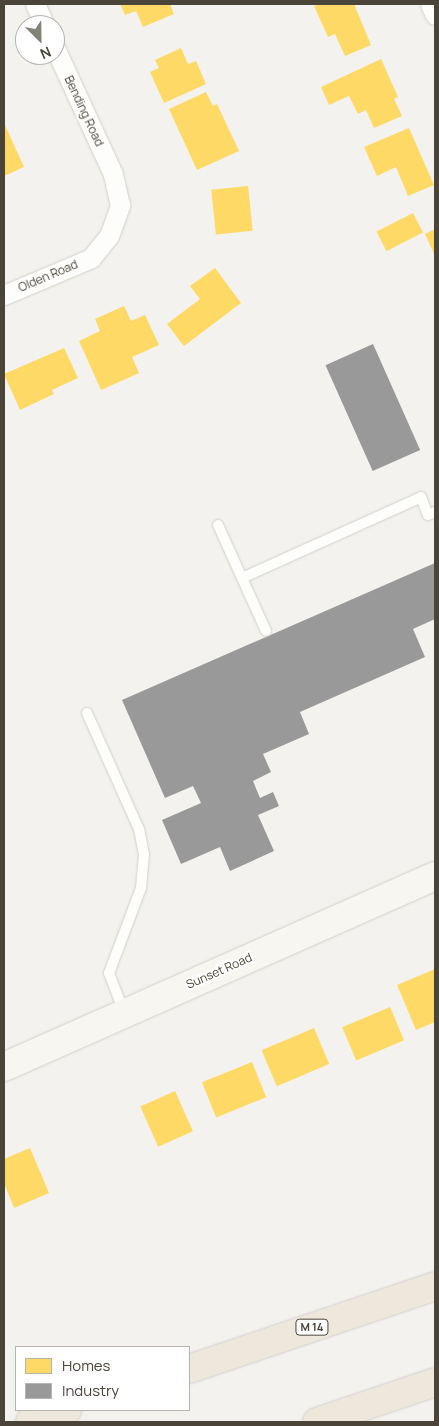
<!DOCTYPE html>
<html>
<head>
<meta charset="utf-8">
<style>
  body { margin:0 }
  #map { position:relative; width:439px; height:1426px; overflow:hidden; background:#f4f2ee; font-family:Manrope,sans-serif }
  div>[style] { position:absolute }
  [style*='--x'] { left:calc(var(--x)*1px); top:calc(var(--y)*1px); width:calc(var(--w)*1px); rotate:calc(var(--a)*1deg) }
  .homes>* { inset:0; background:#ffd966; transform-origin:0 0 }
  .industry>* { inset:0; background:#999; transform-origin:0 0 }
  .roads { filter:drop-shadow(0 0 1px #d2d0cb) drop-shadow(0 0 1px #d2d0cb) }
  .lane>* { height:10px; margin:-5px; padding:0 5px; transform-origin:5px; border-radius:5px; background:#fdfdfc }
  .street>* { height:19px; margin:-9.5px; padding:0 9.5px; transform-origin:9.5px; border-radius:9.5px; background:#fdfdfc }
  .secondary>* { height:28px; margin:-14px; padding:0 14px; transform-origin:14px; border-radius:14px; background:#f7f6f1 }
  .highway>* { height:28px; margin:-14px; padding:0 14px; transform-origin:14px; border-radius:14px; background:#ede8db }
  span { translate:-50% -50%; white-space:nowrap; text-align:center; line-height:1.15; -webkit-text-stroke:5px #fff; paint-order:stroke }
  .shield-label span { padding:1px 4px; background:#fff; border:1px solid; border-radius:4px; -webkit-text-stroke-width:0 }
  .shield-label { font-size:11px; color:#4b4439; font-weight:700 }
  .street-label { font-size:12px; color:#4b4439 }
  .frame { position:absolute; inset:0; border:5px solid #4b4439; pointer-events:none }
  .legend { position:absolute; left:15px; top:1346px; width:175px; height:65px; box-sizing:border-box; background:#fff; border:1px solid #b7b4b0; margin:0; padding:6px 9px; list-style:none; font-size:15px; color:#4b4439 }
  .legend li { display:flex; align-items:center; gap:10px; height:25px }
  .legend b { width:25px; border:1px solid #b7b4b0 }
  .north { position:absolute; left:15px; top:15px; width:50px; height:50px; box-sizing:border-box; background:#fff; border:1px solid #b7b4b0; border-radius:50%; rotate:157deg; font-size:14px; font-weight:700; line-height:20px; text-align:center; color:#4b4439 }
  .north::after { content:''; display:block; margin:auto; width:18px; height:22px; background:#868178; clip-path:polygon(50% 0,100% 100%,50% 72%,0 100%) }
</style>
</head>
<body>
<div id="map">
  <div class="homes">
    <div style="clip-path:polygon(120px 4px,170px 4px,174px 14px,143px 27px,136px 11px,125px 15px)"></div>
    <div style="clip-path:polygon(320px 4px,354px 4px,371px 45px,345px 56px,335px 34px,328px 37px,314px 6px)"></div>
    <div style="clip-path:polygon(181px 48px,188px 64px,196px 61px,206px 84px,164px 103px,150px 72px,159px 68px,155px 60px)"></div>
    <div style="clip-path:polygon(381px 59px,398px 97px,394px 99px,402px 116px,374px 128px,366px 110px,358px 114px,349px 96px,329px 105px,321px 87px)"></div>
    <div style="clip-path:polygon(206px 92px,213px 106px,217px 104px,239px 151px,197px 170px,169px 109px)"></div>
    <div style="clip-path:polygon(4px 123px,24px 167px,4px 176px)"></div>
    <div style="clip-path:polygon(409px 128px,434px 185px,408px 196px,396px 167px,377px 176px,364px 147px)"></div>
    <div style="left:248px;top:186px;width:45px;height:37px;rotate:84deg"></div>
    <div style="left:413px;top:213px;width:22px;height:41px;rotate:63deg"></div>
    <div style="clip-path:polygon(435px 229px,435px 256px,425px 234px)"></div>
    <div style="clip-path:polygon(215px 268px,241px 303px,184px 346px,167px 324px,200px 299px,190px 286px)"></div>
    <div style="clip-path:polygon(124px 306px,131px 321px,145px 315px,159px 345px,132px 357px,139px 373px,101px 390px,79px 341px,100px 331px,95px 319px)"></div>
    <div style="clip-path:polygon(64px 348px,78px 378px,52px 390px,54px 394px,20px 410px,4px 374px)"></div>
    <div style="clip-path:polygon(435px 969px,435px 1022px,416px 1030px,397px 985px)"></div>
    <div style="left:390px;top:1007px;width:36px;height:52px;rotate:67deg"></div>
    <div style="left:314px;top:1028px;width:39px;height:57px;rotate:67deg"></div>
    <div style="left:252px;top:1062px;width:38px;height:54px;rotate:68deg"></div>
    <div style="left:175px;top:1091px;width:44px;height:38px;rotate:66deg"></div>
    <div style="clip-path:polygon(30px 1148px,49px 1193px,14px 1208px,4px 1183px,4px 1159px)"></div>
  </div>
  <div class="industry">
    <div style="left:373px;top:344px;width:116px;height:52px;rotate:66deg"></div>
    <div style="clip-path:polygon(435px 563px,435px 619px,413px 629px,425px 657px,300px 712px,309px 734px,263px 754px,271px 772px,253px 781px,260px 798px,273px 792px,279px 806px,258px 815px,274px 851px,230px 871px,220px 847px,181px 864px,162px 820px,201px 803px,193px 786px,165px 798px,122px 700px)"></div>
  </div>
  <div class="roads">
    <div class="lane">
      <div style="--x:218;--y:525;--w:58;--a:65.6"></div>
      <div style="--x:242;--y:578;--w:196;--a:-24.3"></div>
      <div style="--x:421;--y:497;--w:19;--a:69"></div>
      <div style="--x:428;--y:515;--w:8;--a:-23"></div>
      <div style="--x:242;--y:578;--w:58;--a:65.6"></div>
      <div style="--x:87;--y:713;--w:127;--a:65.9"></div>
      <div style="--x:139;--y:829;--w:25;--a:79"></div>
      <div style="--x:144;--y:854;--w:34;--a:95"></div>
      <div style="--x:141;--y:888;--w:91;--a:110.6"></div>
      <div style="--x:109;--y:973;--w:42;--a:69"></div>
    </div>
    <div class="street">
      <div style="--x:35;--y:4;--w:23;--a:65"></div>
      <div style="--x:430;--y:4;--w:12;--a:66"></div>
      <div style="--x:4;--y:295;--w:95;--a:-23"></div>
      <div style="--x:91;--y:258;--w:28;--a:-51"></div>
      <div style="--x:109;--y:236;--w:33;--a:-70"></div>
      <div style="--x:120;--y:205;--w:32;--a:-103"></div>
      <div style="--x:113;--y:174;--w:139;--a:-114.7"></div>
    </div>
    <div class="secondary">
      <div style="--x:4;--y:1067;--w:471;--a:-23.9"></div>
    </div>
    <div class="highway">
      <div style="--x:189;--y:1369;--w:260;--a:-18.6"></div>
      <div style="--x:30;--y:1422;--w:39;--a:-18"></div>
      <div style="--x:317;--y:1422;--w:125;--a:-18.7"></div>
    </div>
  </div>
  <div class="shield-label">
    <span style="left:312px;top:1327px">M 14</span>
  </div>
  <div class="street-label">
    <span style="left:84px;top:111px;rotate:65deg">Bending Road</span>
    <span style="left:48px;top:276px;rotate:-23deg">Olden Road</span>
    <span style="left:219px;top:971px;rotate:-24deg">Sunset Road</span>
  </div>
  <div class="frame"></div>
  <ul class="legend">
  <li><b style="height:14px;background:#ffd966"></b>Homes</li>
  <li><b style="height:14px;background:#999"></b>Industry</li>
  </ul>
  <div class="north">N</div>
</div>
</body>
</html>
